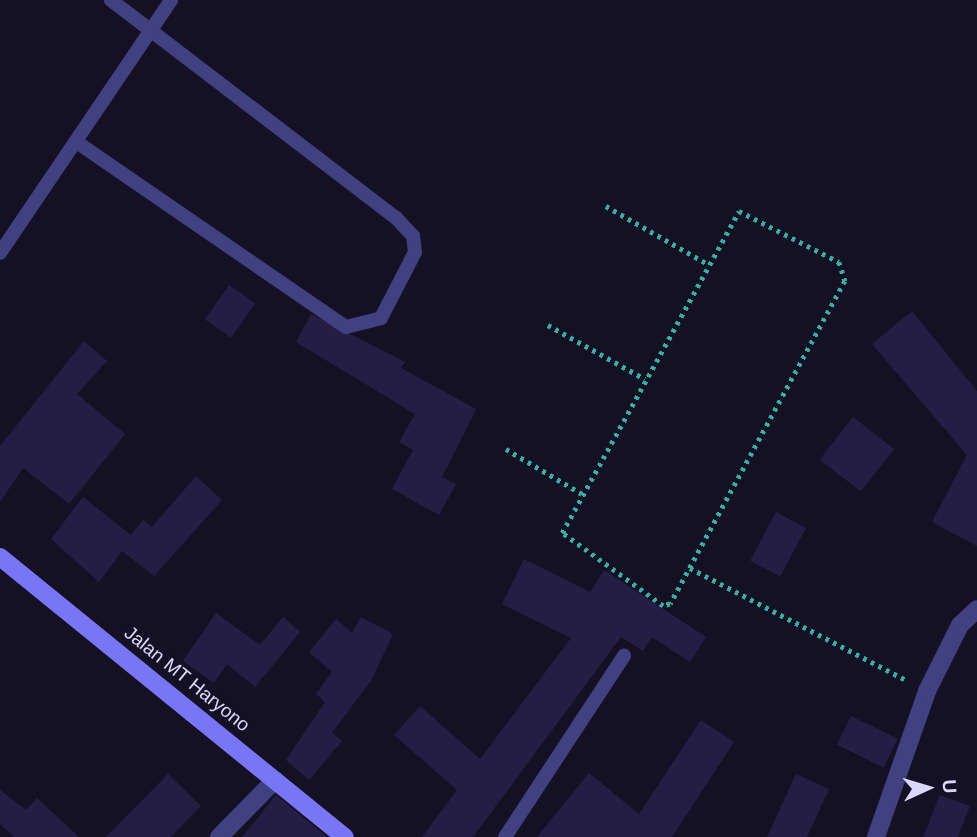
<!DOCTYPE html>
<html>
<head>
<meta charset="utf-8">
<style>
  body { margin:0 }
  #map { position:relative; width:977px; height:837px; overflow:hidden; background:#141125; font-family:Arial,sans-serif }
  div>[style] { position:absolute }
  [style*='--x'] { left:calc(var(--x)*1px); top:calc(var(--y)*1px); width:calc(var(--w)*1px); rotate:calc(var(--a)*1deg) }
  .building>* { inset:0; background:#251e44; transform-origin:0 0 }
  .path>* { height:4.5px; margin-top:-2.25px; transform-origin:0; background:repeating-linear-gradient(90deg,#39aea5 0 3.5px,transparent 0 8.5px) }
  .service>* { height:14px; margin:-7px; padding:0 7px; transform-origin:7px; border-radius:7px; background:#414080 }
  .minor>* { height:18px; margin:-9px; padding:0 9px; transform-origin:9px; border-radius:9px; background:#414080 }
  .tertiary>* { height:18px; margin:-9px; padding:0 9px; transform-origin:9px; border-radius:9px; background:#414080 }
  .secondary>* { height:18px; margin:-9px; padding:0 9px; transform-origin:9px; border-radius:9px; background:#7876f4 }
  span { translate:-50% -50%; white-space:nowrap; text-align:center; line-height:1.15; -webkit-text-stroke:5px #141125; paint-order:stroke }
  .street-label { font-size:19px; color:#dbd8fc }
  .north { position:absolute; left:893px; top:753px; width:70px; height:70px; -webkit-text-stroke:5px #141125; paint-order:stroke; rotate:86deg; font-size:19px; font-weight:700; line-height:28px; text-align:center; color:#dbd8fc }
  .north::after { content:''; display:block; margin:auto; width:24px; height:32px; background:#dbd8fc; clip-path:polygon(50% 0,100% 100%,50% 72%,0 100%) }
</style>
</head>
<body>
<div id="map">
  <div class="building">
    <div style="left:229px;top:285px;width:32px;height:42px;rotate:35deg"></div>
    <div style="clip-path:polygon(912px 311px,977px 391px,977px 546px,932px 522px,967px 455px,872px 344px)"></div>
    <div style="clip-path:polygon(311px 314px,405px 362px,401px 368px,476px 409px,442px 477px,456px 484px,439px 515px,392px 489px,413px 450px,399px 442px,415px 414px,296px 342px)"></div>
    <div style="clip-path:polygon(84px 341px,107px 361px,77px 394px,125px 434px,69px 504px,23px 468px,0 502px,0 446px)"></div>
    <div style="left:853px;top:417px;width:52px;height:54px;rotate:38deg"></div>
    <div style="clip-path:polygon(196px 476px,222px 500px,154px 576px,122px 551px,99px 582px,51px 539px,83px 497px,131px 535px,143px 520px,152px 527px)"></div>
    <div style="left:776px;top:512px;width:34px;height:55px;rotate:28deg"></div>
    <div style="clip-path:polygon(524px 559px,590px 592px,604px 570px,706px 637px,690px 662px,652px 637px,643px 651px,621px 637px,473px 837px,422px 837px,457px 790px,394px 735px,420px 706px,480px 759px,571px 638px,502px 604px)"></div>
    <div style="clip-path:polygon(216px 613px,260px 645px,283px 617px,300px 632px,255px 687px,227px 664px,214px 683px,183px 661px)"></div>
    <div style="clip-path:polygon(361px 617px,393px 634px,372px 679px,332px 733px,342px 741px,309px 780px,286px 760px,325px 702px,316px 694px,332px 672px,309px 652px,336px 619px,352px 633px)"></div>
    <div style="left:851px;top:716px;width:52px;height:32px;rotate:26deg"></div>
    <div style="clip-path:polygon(701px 720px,734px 742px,672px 837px,537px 837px,589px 773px,639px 814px)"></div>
    <div style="clip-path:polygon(168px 774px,201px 806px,171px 837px,106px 837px)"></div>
    <div style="clip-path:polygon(796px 774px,829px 789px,807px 837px,767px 837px)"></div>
    <div style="clip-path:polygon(0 790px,26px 810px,37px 798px,79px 837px,14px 837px,0 824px)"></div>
    <div style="clip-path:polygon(276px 795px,327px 837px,242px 837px)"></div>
    <div style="clip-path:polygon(940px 795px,970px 806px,958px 837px,923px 837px)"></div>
  </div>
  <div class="path">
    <div style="--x:606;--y:206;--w:115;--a:29.7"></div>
    <div style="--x:739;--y:211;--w:112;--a:27"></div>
    <div style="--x:839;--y:262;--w:20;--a:72"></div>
    <div style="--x:845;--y:281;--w:367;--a:118.4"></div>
    <div style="--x:670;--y:604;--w:7;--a:164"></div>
    <div style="--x:663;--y:606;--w:125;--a:-144.1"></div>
    <div style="--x:562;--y:533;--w:367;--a:-61.2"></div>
    <div style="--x:548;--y:325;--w:111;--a:29.1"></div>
    <div style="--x:506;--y:449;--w:88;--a:30.6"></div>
    <div style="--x:690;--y:568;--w:243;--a:27.4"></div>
  </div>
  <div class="service">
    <div style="--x:78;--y:143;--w:325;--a:34.5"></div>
    <div style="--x:346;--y:327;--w:36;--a:-14"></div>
    <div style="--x:381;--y:318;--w:74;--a:-62.7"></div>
    <div style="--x:415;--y:252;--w:16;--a:-97"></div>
    <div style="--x:413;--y:236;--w:25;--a:-133"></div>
    <div style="--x:396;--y:218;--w:359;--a:-142.6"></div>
    <div style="--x:0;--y:253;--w:305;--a:-55.9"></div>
    <div style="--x:505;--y:837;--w:217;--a:-56.7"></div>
  </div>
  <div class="minor">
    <div style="--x:876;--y:837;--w:155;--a:-70.7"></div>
    <div style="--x:927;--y:691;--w:74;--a:-63.4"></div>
    <div style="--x:960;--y:625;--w:23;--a:-43"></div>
  </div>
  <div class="tertiary">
    <div style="--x:219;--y:837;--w:80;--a:-45.5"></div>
  </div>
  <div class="secondary">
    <div style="--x:0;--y:557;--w:444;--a:39.1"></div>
  </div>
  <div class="street-label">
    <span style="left:187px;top:679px;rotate:39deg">Jalan MT Haryono</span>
  </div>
  <div class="north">U</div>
</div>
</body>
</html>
